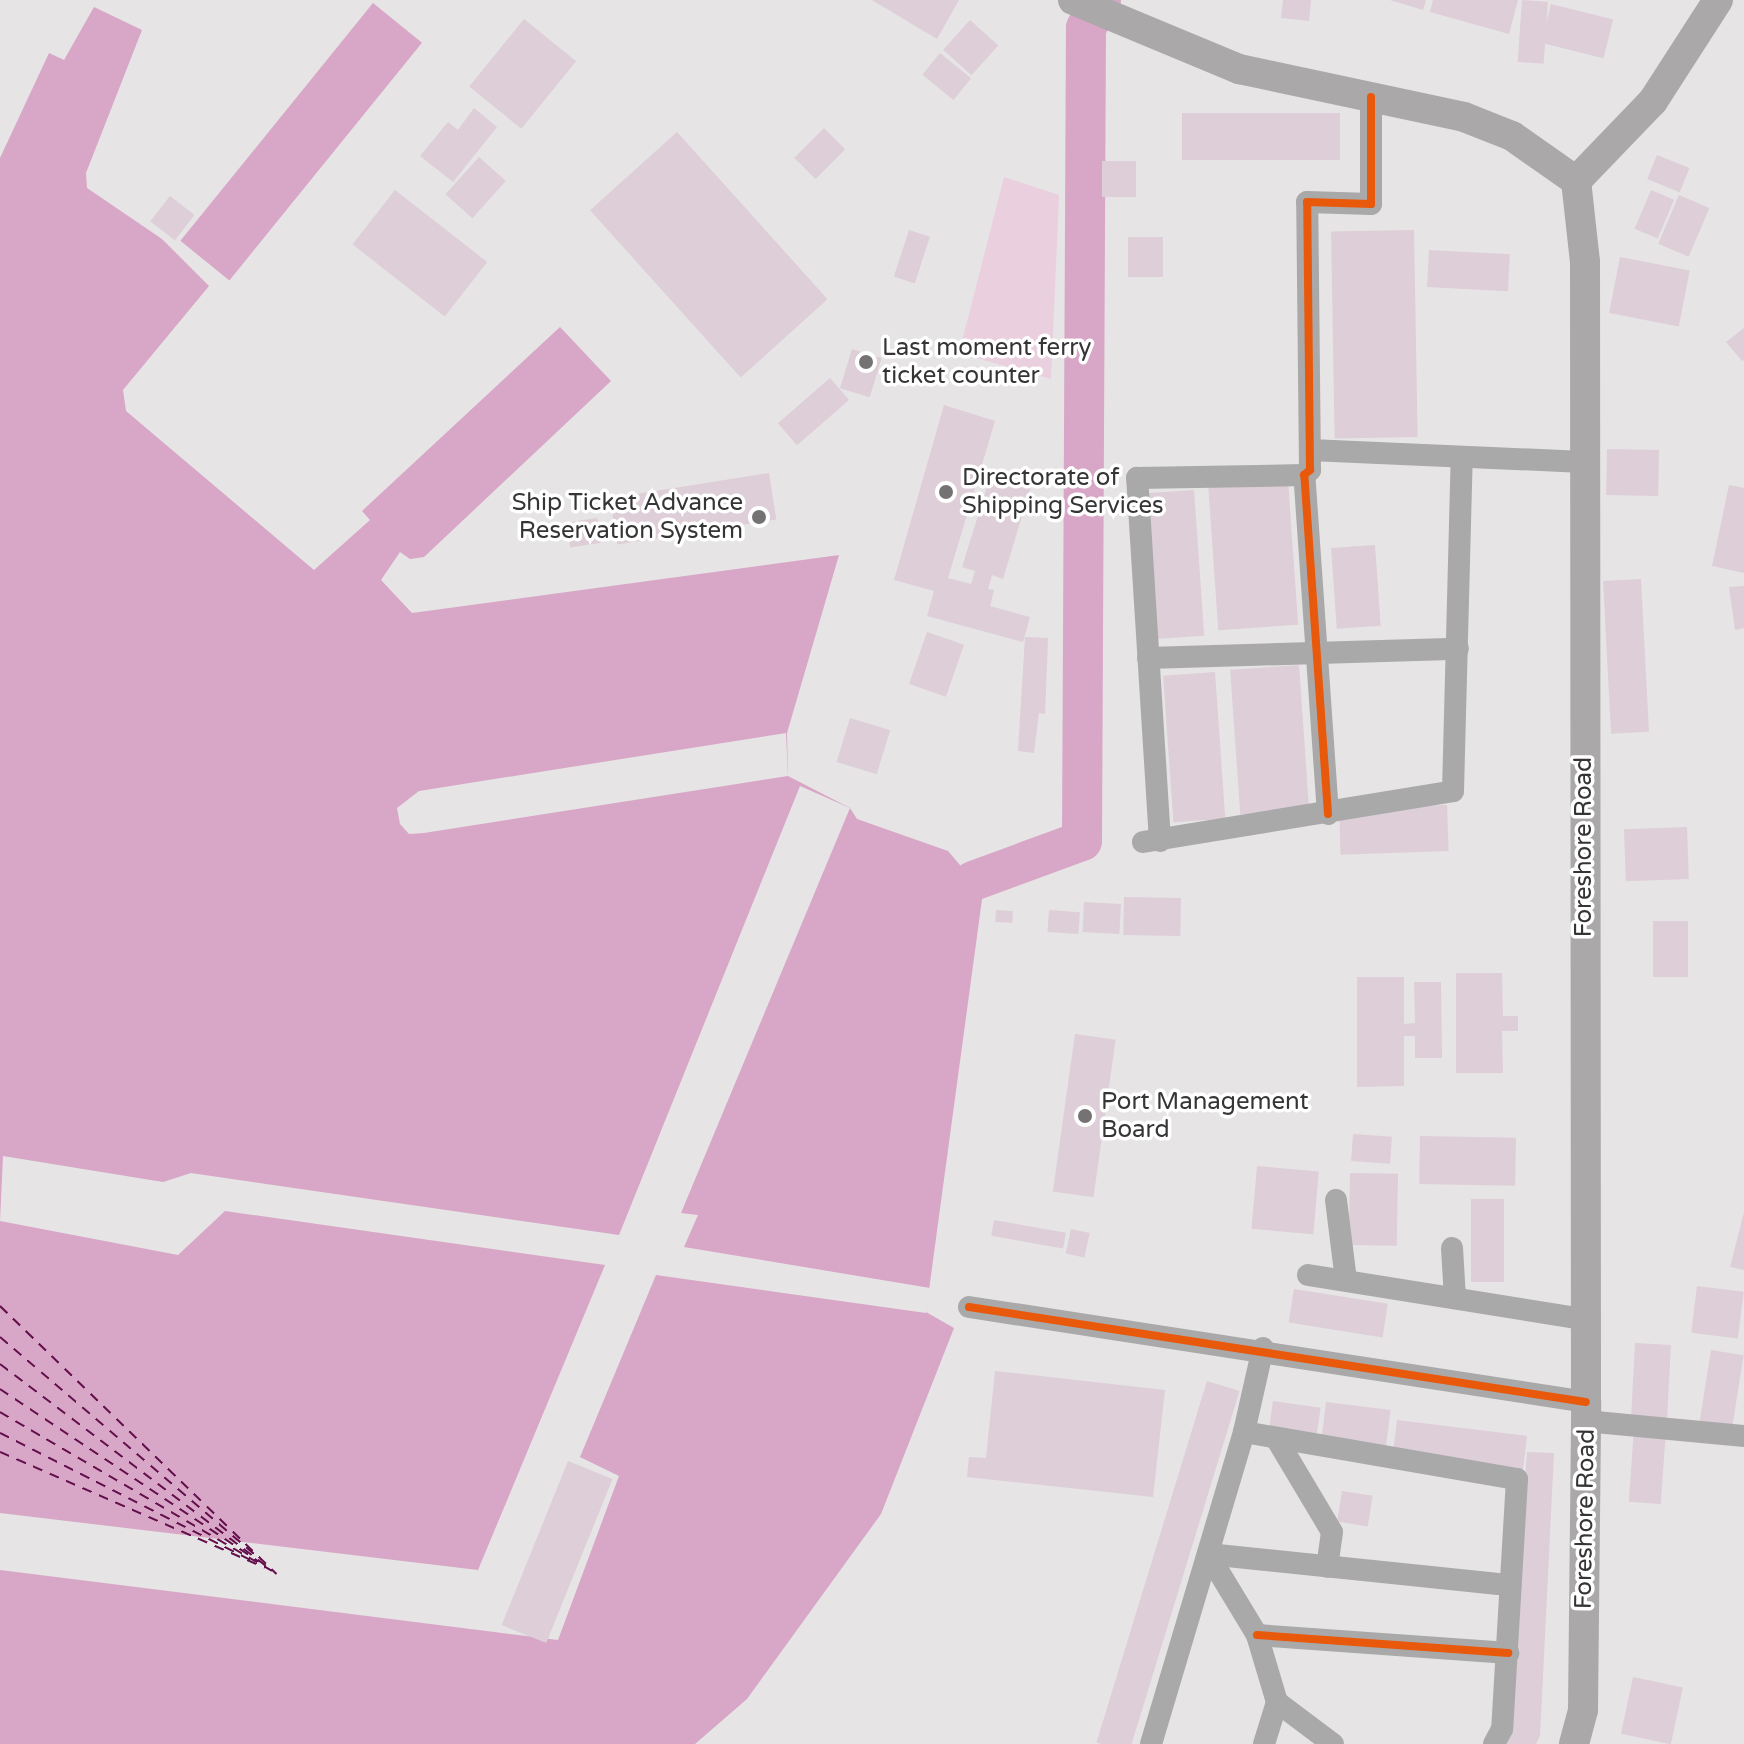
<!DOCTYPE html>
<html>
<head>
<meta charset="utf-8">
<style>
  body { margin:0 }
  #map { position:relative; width:1744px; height:1744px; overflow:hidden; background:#e6e4e5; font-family:"Varela Round",sans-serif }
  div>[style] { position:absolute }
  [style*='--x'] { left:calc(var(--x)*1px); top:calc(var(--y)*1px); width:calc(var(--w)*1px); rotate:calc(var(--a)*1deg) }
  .green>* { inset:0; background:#eacfdf }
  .water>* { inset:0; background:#d8a6c6; transform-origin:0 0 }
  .pier>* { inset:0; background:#e6e4e5 }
  .river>* { height:40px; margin:-20px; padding:0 20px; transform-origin:20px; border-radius:20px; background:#d8a6c6 }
  .ferry>* { height:2px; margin-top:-1px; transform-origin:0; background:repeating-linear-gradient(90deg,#620e4b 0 10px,transparent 0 18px) }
  .building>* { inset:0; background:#ddced7; transform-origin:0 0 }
  .street>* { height:22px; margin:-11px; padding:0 11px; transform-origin:11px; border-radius:11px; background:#aaa9aa }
  .secondary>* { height:30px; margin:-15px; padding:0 15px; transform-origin:15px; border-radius:15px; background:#aaa8a9 }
  .cycleway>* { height:8px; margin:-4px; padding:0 4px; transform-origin:4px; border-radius:4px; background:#e8590c }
  .dots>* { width:22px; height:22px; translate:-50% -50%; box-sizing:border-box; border:4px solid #fff; border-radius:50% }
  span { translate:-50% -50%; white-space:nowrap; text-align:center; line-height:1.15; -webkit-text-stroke:7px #fff; paint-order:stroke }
  .poi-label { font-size:24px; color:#363536 }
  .left { translate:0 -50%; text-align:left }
  .right { translate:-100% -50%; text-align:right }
  .street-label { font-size:24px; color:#363536 }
</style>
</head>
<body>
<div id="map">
  <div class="green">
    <div style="clip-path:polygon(1004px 177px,1059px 195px,1051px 379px,959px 353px)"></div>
  </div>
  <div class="water">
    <div style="left:373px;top:3px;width:63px;height:306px;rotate:39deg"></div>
    <div style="clip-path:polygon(94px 7px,142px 30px,86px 173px,87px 188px,162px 239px,209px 286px,123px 390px,126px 411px,314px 570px,370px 520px,362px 511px,560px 327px,611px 381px,424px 557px,410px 559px,400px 552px,381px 580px,412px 613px,839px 555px,787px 733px,788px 776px,850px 808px,857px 819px,948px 851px,983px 892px,926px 1312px,954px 1328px,881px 1514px,747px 1699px,695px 1744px,0 1744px,0 158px,49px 53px,64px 60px)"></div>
  </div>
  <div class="pier">
    <div style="clip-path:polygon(786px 733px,788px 776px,424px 833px,409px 834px,400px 824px,397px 808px,419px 791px)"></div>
    <div style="clip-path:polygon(800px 786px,850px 808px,681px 1213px,698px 1215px,684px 1247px,930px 1288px,926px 1313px,656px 1275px,580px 1457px,619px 1476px,558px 1640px,0 1570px,0 1513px,478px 1570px,605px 1265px,225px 1211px,178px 1255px,0 1221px,3px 1156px,163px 1182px,191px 1173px,619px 1235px)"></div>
  </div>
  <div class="river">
    <div style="--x:973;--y:881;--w:116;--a:-20.2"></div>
    <div style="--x:1082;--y:841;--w:813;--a:-89.72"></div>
    <div style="--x:1086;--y:28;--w:32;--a:-62"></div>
  </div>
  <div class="ferry">
    <div style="--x:0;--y:1306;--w:385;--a:44.1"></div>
    <div style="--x:0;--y:1337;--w:343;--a:40.5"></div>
    <div style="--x:0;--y:1364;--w:338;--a:37.2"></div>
    <div style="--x:0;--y:1389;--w:311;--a:33.7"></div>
    <div style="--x:0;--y:1412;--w:315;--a:30.3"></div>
    <div style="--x:0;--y:1433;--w:285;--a:26.9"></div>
    <div style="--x:0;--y:1452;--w:289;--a:23.6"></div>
  </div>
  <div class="building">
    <div style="clip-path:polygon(872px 0,959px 0,937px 39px)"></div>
    <div style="clip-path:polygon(1283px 0,1311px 0,1309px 21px,1281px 18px)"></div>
    <div style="clip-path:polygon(1390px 0,1426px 0,1423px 10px)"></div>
    <div style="clip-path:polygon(1433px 0,1518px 0,1509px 34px,1430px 12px)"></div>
    <div style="left:1522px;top:0;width:26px;height:62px;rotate:4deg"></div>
    <div style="left:1551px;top:4px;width:64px;height:40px;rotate:14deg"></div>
    <div style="left:524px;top:19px;width:67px;height:87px;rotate:39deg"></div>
    <div style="left:970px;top:20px;width:38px;height:40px;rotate:42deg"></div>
    <div style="left:940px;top:53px;width:40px;height:28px;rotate:39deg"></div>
    <div style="clip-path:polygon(474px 108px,497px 127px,453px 182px,420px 156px,448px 122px,458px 130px)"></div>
    <div style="left:1182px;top:113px;width:158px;height:47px"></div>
    <div style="left:824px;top:128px;width:30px;height:42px;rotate:45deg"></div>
    <div style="left:677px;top:132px;width:225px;height:117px;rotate:48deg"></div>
    <div style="left:1657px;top:155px;width:35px;height:26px;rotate:22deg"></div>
    <div style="left:479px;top:157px;width:36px;height:50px;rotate:42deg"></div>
    <div style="left:1102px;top:161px;width:34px;height:36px"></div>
    <div style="left:395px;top:190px;width:117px;height:69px;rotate:38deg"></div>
    <div style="left:1651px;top:190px;width:25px;height:42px;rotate:23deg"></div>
    <div style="left:1679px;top:195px;width:33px;height:53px;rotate:23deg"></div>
    <div style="left:170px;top:196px;width:31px;height:32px;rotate:38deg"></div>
    <div style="left:909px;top:230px;width:22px;height:49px;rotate:18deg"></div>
    <div style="left:1414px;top:230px;width:207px;height:83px;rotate:89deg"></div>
    <div style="left:1128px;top:237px;width:35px;height:40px"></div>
    <div style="left:1429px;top:250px;width:81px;height:37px;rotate:3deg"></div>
    <div style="left:1620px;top:257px;width:71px;height:57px;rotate:11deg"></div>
    <div style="clip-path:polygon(1744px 328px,1744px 360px,1742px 361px,1726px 342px)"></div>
    <div style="left:852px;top:349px;width:31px;height:41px;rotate:17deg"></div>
    <div style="left:830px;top:378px;width:29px;height:69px;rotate:49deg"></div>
    <div style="clip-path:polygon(944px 405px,995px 421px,948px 578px,971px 584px,975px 571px,962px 567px,991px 474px,1031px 486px,1003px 579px,992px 575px,988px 589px,994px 590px,990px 606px,1030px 617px,1023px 642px,927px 616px,934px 591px,894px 580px)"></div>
    <div style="left:1607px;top:449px;width:52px;height:46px;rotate:1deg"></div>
    <div style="left:769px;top:473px;width:47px;height:161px;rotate:81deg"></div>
    <div style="left:1288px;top:480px;width:145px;height:80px;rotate:86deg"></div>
    <div style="clip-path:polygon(1729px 485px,1744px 488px,1744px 573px,1712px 566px)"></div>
    <div style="left:1194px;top:490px;width:146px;height:48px;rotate:86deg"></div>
    <div style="left:597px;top:518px;width:25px;height:31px;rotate:81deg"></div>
    <div style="left:1375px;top:545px;width:81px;height:44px;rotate:86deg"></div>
    <div style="left:1641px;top:579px;width:153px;height:38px;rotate:87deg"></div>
    <div style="clip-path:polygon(1744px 586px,1744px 628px,1735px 630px,1729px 587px)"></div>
    <div style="left:927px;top:632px;width:39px;height:55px;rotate:19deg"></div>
    <div style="clip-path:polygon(1025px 637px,1048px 638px,1045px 714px,1039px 713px,1034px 753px,1018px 751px)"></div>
    <div style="left:1299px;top:665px;width:145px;height:69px;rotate:86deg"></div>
    <div style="left:1215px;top:672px;width:147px;height:52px;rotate:86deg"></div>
    <div style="left:850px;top:718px;width:42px;height:46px;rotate:17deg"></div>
    <div style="left:1447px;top:805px;width:46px;height:108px;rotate:88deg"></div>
    <div style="left:1687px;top:827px;width:52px;height:63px;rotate:88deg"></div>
    <div style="left:1124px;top:897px;width:57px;height:38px;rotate:1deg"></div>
    <div style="left:1084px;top:902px;width:37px;height:30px;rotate:3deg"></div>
    <div style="left:996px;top:910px;width:17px;height:12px;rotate:3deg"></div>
    <div style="left:1049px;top:910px;width:31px;height:22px;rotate:4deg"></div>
    <div style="left:1653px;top:921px;width:35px;height:56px"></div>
    <div style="clip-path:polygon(1456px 973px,1502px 973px,1503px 1016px,1518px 1016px,1518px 1031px,1502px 1031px,1503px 1073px,1456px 1073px)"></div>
    <div style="clip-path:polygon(1357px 977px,1404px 977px,1404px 1024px,1415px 1023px,1414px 982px,1441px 982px,1442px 1058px,1415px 1058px,1415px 1036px,1404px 1036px,1404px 1086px,1357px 1087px)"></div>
    <div style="left:1075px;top:1034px;width:41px;height:159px;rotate:8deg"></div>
    <div style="left:1353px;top:1134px;width:39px;height:27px;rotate:4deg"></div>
    <div style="left:1420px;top:1136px;width:96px;height:48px;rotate:1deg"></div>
    <div style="left:1257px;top:1166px;width:62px;height:63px;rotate:5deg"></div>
    <div style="left:1350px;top:1173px;width:48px;height:72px;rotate:1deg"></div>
    <div style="left:1471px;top:1199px;width:33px;height:83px"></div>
    <div style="clip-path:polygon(1744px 1212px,1744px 1270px,1730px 1267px)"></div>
    <div style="left:994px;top:1220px;width:73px;height:16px;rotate:10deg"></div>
    <div style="left:1071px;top:1229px;width:19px;height:25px;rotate:12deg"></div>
    <div style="left:1697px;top:1286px;width:47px;height:47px;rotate:7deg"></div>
    <div style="left:1294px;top:1289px;width:95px;height:34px;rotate:9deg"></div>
    <div style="left:1635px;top:1343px;width:36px;height:77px;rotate:3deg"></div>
    <div style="left:1711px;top:1350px;width:33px;height:77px;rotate:9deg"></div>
    <div style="clip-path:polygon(995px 1371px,1165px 1390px,1153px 1497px,967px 1477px,969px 1457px,986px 1458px)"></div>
    <div style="left:1207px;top:1381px;width:34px;height:378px;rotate:17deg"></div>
    <div style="left:1273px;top:1401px;width:48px;height:31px;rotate:8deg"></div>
    <div style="left:1326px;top:1402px;width:65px;height:37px;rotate:7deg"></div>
    <div style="left:1397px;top:1420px;width:131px;height:36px;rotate:7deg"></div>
    <div style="left:1634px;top:1428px;width:32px;height:74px;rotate:4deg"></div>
    <div style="clip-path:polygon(1527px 1452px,1554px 1453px,1540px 1736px,1536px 1744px,1506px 1744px)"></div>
    <div style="left:568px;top:1461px;width:48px;height:177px;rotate:22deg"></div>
    <div style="left:1342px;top:1491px;width:31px;height:31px;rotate:9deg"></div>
    <div style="left:1633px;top:1677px;width:51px;height:58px;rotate:12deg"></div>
  </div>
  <div class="street">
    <div style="--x:1310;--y:450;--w:274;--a:2.5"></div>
    <div style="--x:1148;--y:658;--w:310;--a:-1.7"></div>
    <div style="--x:1328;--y:814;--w:340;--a:-94"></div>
    <div style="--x:1304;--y:475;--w:8;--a:-40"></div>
    <div style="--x:1310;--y:470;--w:268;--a:-90.6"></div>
    <div style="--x:1307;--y:202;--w:64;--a:1.8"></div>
    <div style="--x:1371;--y:204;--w:107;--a:-90"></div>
    <div style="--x:1160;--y:841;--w:364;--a:-93.6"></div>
    <div style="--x:1137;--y:478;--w:167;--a:-1"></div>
    <div style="--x:1143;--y:842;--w:314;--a:-9.3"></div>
    <div style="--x:1453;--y:791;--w:334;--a:-88.5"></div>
    <div style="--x:1336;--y:1200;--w:81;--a:82.9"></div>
    <div style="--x:1452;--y:1248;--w:50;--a:86.6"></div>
    <div style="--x:1308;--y:1275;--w:279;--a:9.1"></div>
    <div style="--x:969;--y:1307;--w:624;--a:8.75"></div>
    <div style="--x:1585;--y:1421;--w:160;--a:5.4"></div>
    <div style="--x:1244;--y:1432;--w:277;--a:9.8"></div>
    <div style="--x:1517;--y:1479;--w:250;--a:93.4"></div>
    <div style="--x:1502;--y:1729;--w:17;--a:118"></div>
    <div style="--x:1276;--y:1438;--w:109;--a:59.2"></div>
    <div style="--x:1332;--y:1532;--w:35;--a:98"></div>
    <div style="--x:1208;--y:1554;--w:304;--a:5.9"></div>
    <div style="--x:1208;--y:1554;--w:95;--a:58.8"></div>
    <div style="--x:1257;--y:1635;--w:70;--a:73.4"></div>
    <div style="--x:1277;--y:1702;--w:70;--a:36.9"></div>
    <div style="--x:1257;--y:1635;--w:252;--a:4.1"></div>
    <div style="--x:1151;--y:1744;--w:326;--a:-73.4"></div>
    <div style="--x:1244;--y:1432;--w:86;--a:-77.3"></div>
    <div style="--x:1264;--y:1744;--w:44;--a:-72.8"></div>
  </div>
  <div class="secondary">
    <div style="--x:1073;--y:0;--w:180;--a:22.6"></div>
    <div style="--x:1239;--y:69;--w:230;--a:12"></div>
    <div style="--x:1464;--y:117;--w:52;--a:21.6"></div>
    <div style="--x:1512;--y:136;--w:78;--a:35.1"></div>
    <div style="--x:1574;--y:1744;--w:35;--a:-75"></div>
    <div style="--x:1583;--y:1710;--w:308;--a:-89.4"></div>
    <div style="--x:1586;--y:1402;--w:1140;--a:-90.05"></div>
    <div style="--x:1585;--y:262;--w:81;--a:-96.3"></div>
    <div style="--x:1576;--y:181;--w:111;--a:-46.1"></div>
    <div style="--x:1653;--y:101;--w:120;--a:-57.2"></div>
  </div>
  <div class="cycleway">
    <div style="--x:1328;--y:814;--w:340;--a:-94"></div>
    <div style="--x:1304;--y:475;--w:8;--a:-40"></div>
    <div style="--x:1310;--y:470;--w:268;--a:-90.6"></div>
    <div style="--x:1307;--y:202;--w:64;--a:1.8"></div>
    <div style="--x:1371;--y:204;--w:107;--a:-90"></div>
    <div style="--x:969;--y:1307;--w:624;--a:8.75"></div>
    <div style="--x:1257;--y:1635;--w:252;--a:4.1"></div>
  </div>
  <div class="dots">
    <div style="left:866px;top:362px;background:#747273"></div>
    <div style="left:946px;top:492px;background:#747273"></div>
    <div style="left:759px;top:517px;background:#747273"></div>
    <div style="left:1085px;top:1116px;background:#747273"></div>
  </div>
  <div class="poi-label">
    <span class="left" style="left:882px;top:362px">Last moment ferry<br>ticket counter</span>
    <span class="left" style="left:962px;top:492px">Directorate of<br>Shipping Services</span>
    <span class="right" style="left:743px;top:517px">Ship Ticket Advance<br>Reservation System</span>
    <span class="left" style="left:1101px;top:1116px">Port Management<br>Board</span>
  </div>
  <div class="street-label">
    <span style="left:1584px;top:847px;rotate:-90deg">Foreshore Road</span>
    <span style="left:1585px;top:1519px;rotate:-89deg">Foreshore Road</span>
  </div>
</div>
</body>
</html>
